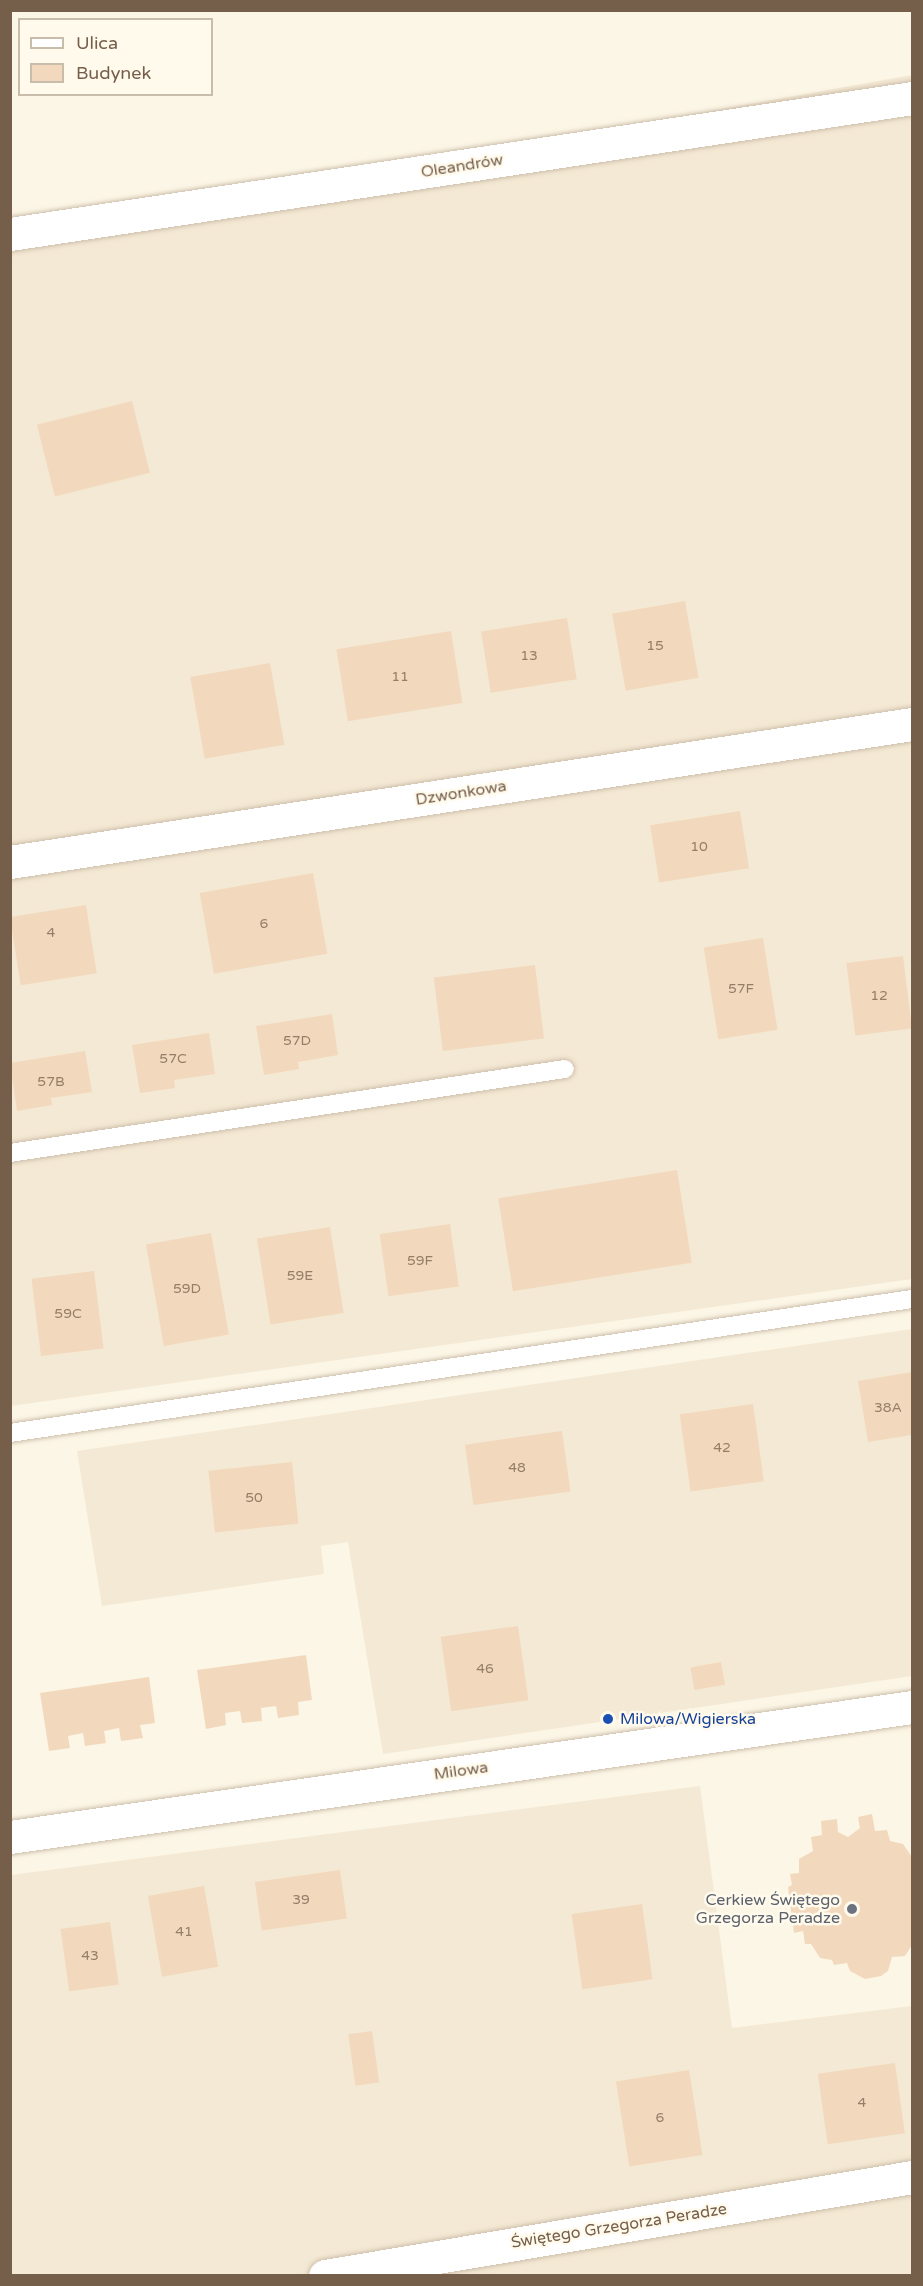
<!DOCTYPE html>
<html>
<head>
<meta charset="utf-8">
<style>
  body { margin:0 }
  #map { position:relative; width:923px; height:2286px; overflow:hidden; background:#fcf6e6; font-family:"Varela Round",sans-serif }
  div>[style] { position:absolute }
  [style*='--x'] { left:calc(var(--x)*1px); top:calc(var(--y)*1px); width:calc(var(--w)*1px); rotate:calc(var(--a)*1deg) }
  .residential>* { inset:0; background:#f4e9d4 }
  .building>* { inset:0; background:#f2d9bd; transform-origin:0 0 }
  .roads { filter:drop-shadow(0 0 2px #cebfac) drop-shadow(0 0 2px #cebfac) }
  .lane>* { height:18px; margin:-9px; padding:0 9px; transform-origin:9px; border-radius:9px; background:#fff }
  .street>* { height:33px; margin:-16.5px; padding:0 16.5px; transform-origin:16.5px; border-radius:16.5px; background:#fff }
  .dots>* { width:16px; height:16px; translate:-50% -50%; box-sizing:border-box; border:3px solid #fffaec; border-radius:50% }
  span { translate:-50% -50%; white-space:nowrap; text-align:center; line-height:1.15; -webkit-text-stroke:5px #fffaec; paint-order:stroke }
  .number-label { font-size:14px; color:#957e67 }
  .number-label span { -webkit-text-stroke-width:0 }
  .street-label { font-size:16px; color:#765f4a }
  .transit-label { font-size:16px; color:#164399 }
  .left { translate:0 -50%; text-align:left }
  .worship-label { font-size:16px; color:#5b616d }
  .right { translate:-100% -50%; text-align:right }
  .frame { position:absolute; inset:0; border:12px solid #765f4a; pointer-events:none }
  .legend { position:absolute; left:18px; top:18px; width:195px; height:78px; box-sizing:border-box; background:#fffaec; border:2px solid #c8bcab; margin:0; padding:8px 10px; list-style:none; font-size:18px; color:#765f4a }
  .legend li { display:flex; align-items:center; gap:12px; height:30px }
  .legend b { width:30px; border:2px solid #c8bcab }
</style>
</head>
<body>
<div id="map">
  <div class="residential">
    <div style="clip-path:polygon(912px 75px,912px 1279px,11px 1406px,10px 236px)"></div>
    <div style="clip-path:polygon(912px 1329px,912px 1676px,383px 1754px,348px 1542px,321px 1546px,324px 1574px,102px 1606px,77px 1451px)"></div>
    <div style="clip-path:polygon(700px 1786px,732px 2028px,912px 2006px,912px 2275px,11px 2276px,11px 1875px)"></div>
  </div>
  <div class="building">
    <div style="left:132px;top:401px;width:74px;height:98px;rotate:76deg"></div>
    <div style="left:685px;top:601px;width:78px;height:74px;rotate:80deg"></div>
    <div style="left:567px;top:618px;width:62px;height:87px;rotate:81deg"></div>
    <div style="left:451px;top:631px;width:73px;height:116px;rotate:81deg"></div>
    <div style="left:270px;top:663px;width:83px;height:81px;rotate:80deg"></div>
    <div style="left:740px;top:811px;width:58px;height:91px;rotate:81deg"></div>
    <div style="left:313px;top:873px;width:82px;height:115px;rotate:80deg"></div>
    <div style="left:86px;top:905px;width:69px;height:77px;rotate:81deg"></div>
    <div style="left:763px;top:938px;width:93px;height:60px;rotate:81deg"></div>
    <div style="left:903px;top:956px;width:73px;height:57px;rotate:83deg"></div>
    <div style="left:535px;top:965px;width:74px;height:102px;rotate:83deg"></div>
    <div style="clip-path:polygon(332px 1014px,338px 1055px,298px 1062px,299px 1069px,264px 1075px,256px 1026px)"></div>
    <div style="clip-path:polygon(209px 1033px,215px 1074px,174px 1080px,175px 1088px,140px 1093px,132px 1045px)"></div>
    <div style="clip-path:polygon(85px 1051px,92px 1092px,51px 1098px,52px 1105px,17px 1111px,10px 1063px)"></div>
    <div style="left:677px;top:1170px;width:94px;height:181px;rotate:81deg"></div>
    <div style="left:450px;top:1224px;width:63px;height:71px;rotate:82deg"></div>
    <div style="left:330px;top:1227px;width:87px;height:74px;rotate:81deg"></div>
    <div style="left:211px;top:1233px;width:103px;height:66px;rotate:80deg"></div>
    <div style="left:94px;top:1271px;width:78px;height:63px;rotate:83deg"></div>
    <div style="clip-path:polygon(912px 1372px,912px 1435px,868px 1442px,858px 1381px)"></div>
    <div style="left:753px;top:1404px;width:78px;height:74px;rotate:82deg"></div>
    <div style="left:562px;top:1431px;width:61px;height:98px;rotate:82deg"></div>
    <div style="left:292px;top:1462px;width:62px;height:84px;rotate:84deg"></div>
    <div style="left:518px;top:1626px;width:75px;height:78px;rotate:82deg"></div>
    <div style="clip-path:polygon(306px 1655px,312px 1700px,298px 1702px,299px 1715px,278px 1718px,276px 1706px,261px 1708px,262px 1721px,242px 1723px,240px 1711px,225px 1713px,226px 1725px,206px 1729px,197px 1670px)"></div>
    <div style="left:721px;top:1662px;width:23px;height:31px;rotate:80deg"></div>
    <div style="clip-path:polygon(149px 1677px,155px 1723px,140px 1725px,143px 1738px,121px 1741px,119px 1728px,104px 1731px,106px 1743px,85px 1746px,83px 1733px,68px 1736px,70px 1748px,49px 1751px,40px 1693px)"></div>
    <div style="clip-path:polygon(872px 1814px,875px 1831px,887px 1830px,890px 1841px,903px 1844px,912px 1857px,912px 1945px,905px 1956px,892px 1957px,888px 1971px,881px 1976px,865px 1979px,850px 1971px,847px 1963px,834px 1965px,832px 1960px,820px 1958px,811px 1944px,805px 1944px,803px 1931px,794px 1933px,788px 1887px,792px 1885px,790px 1874px,799px 1873px,799px 1859px,813px 1851px,811px 1837px,822px 1835px,821px 1821px,837px 1819px,838px 1832px,848px 1837px,860px 1828px,858px 1817px)"></div>
    <div style="left:340px;top:1870px;width:49px;height:86px;rotate:82deg"></div>
    <div style="left:204px;top:1886px;width:82px;height:57px;rotate:80deg"></div>
    <div style="left:642px;top:1904px;width:76px;height:71px;rotate:82deg"></div>
    <div style="left:110px;top:1922px;width:63px;height:50px;rotate:82deg"></div>
    <div style="left:372px;top:2031px;width:52px;height:24px;rotate:82deg"></div>
    <div style="left:895px;top:2063px;width:71px;height:78px;rotate:82deg"></div>
    <div style="left:689px;top:2070px;width:86px;height:74px;rotate:81deg"></div>
  </div>
  <div class="roads">
    <div class="lane">
      <div style="--x:10;--y:1153;--w:561;--a:-8.61"></div>
      <div style="--x:10;--y:1433;--w:912;--a:-8.45"></div>
    </div>
    <div class="street">
      <div style="--x:10;--y:234;--w:912;--a:-8.57"></div>
      <div style="--x:10;--y:862;--w:912;--a:-8.7"></div>
      <div style="--x:10;--y:1837;--w:911;--a:-8.2"></div>
      <div style="--x:325;--y:2276;--w:595;--a:-9.57"></div>
    </div>
  </div>
  <div class="dots">
    <div style="left:608px;top:1719px;background:#1a4fb4"></div>
    <div style="left:852px;top:1909px;background:#6b7280"></div>
  </div>
  <div class="number-label">
    <span style="left:655px;top:646px">15</span>
    <span style="left:529px;top:656px">13</span>
    <span style="left:400px;top:677px">11</span>
    <span style="left:699px;top:847px">10</span>
    <span style="left:264px;top:924px">6</span>
    <span style="left:51px;top:933px">4</span>
    <span style="left:741px;top:989px">57F</span>
    <span style="left:879px;top:996px">12</span>
    <span style="left:297px;top:1041px">57D</span>
    <span style="left:173px;top:1059px">57C</span>
    <span style="left:51px;top:1082px">57B</span>
    <span style="left:420px;top:1261px">59F</span>
    <span style="left:300px;top:1276px">59E</span>
    <span style="left:187px;top:1289px">59D</span>
    <span style="left:68px;top:1314px">59C</span>
    <span style="left:888px;top:1408px">38A</span>
    <span style="left:722px;top:1448px">42</span>
    <span style="left:517px;top:1468px">48</span>
    <span style="left:254px;top:1498px">50</span>
    <span style="left:485px;top:1669px">46</span>
    <span style="left:301px;top:1900px">39</span>
    <span style="left:184px;top:1932px">41</span>
    <span style="left:90px;top:1956px">43</span>
    <span style="left:862px;top:2103px">4</span>
    <span style="left:660px;top:2118px">6</span>
  </div>
  <div class="street-label">
    <span style="left:462px;top:166px;rotate:-9deg">Oleandrów</span>
    <span style="left:461px;top:793px;rotate:-9deg">Dzwonkowa</span>
    <span style="left:461px;top:1771px;rotate:-8deg">Milowa</span>
    <span style="left:619px;top:2226px;rotate:-9deg">Świętego Grzegorza Peradze</span>
  </div>
  <div class="transit-label">
    <span class="left" style="left:620px;top:1719px">Milowa/Wigierska</span>
  </div>
  <div class="worship-label">
    <span class="right" style="left:840px;top:1909px">Cerkiew Świętego<br>Grzegorza Peradze</span>
  </div>
  <div class="frame"></div>
  <ul class="legend">
  <li><b style="height:8px;background:#fff"></b>Ulica</li>
  <li><b style="height:16px;background:#f2d9bd"></b>Budynek</li>
  </ul>
</div>
</body>
</html>
